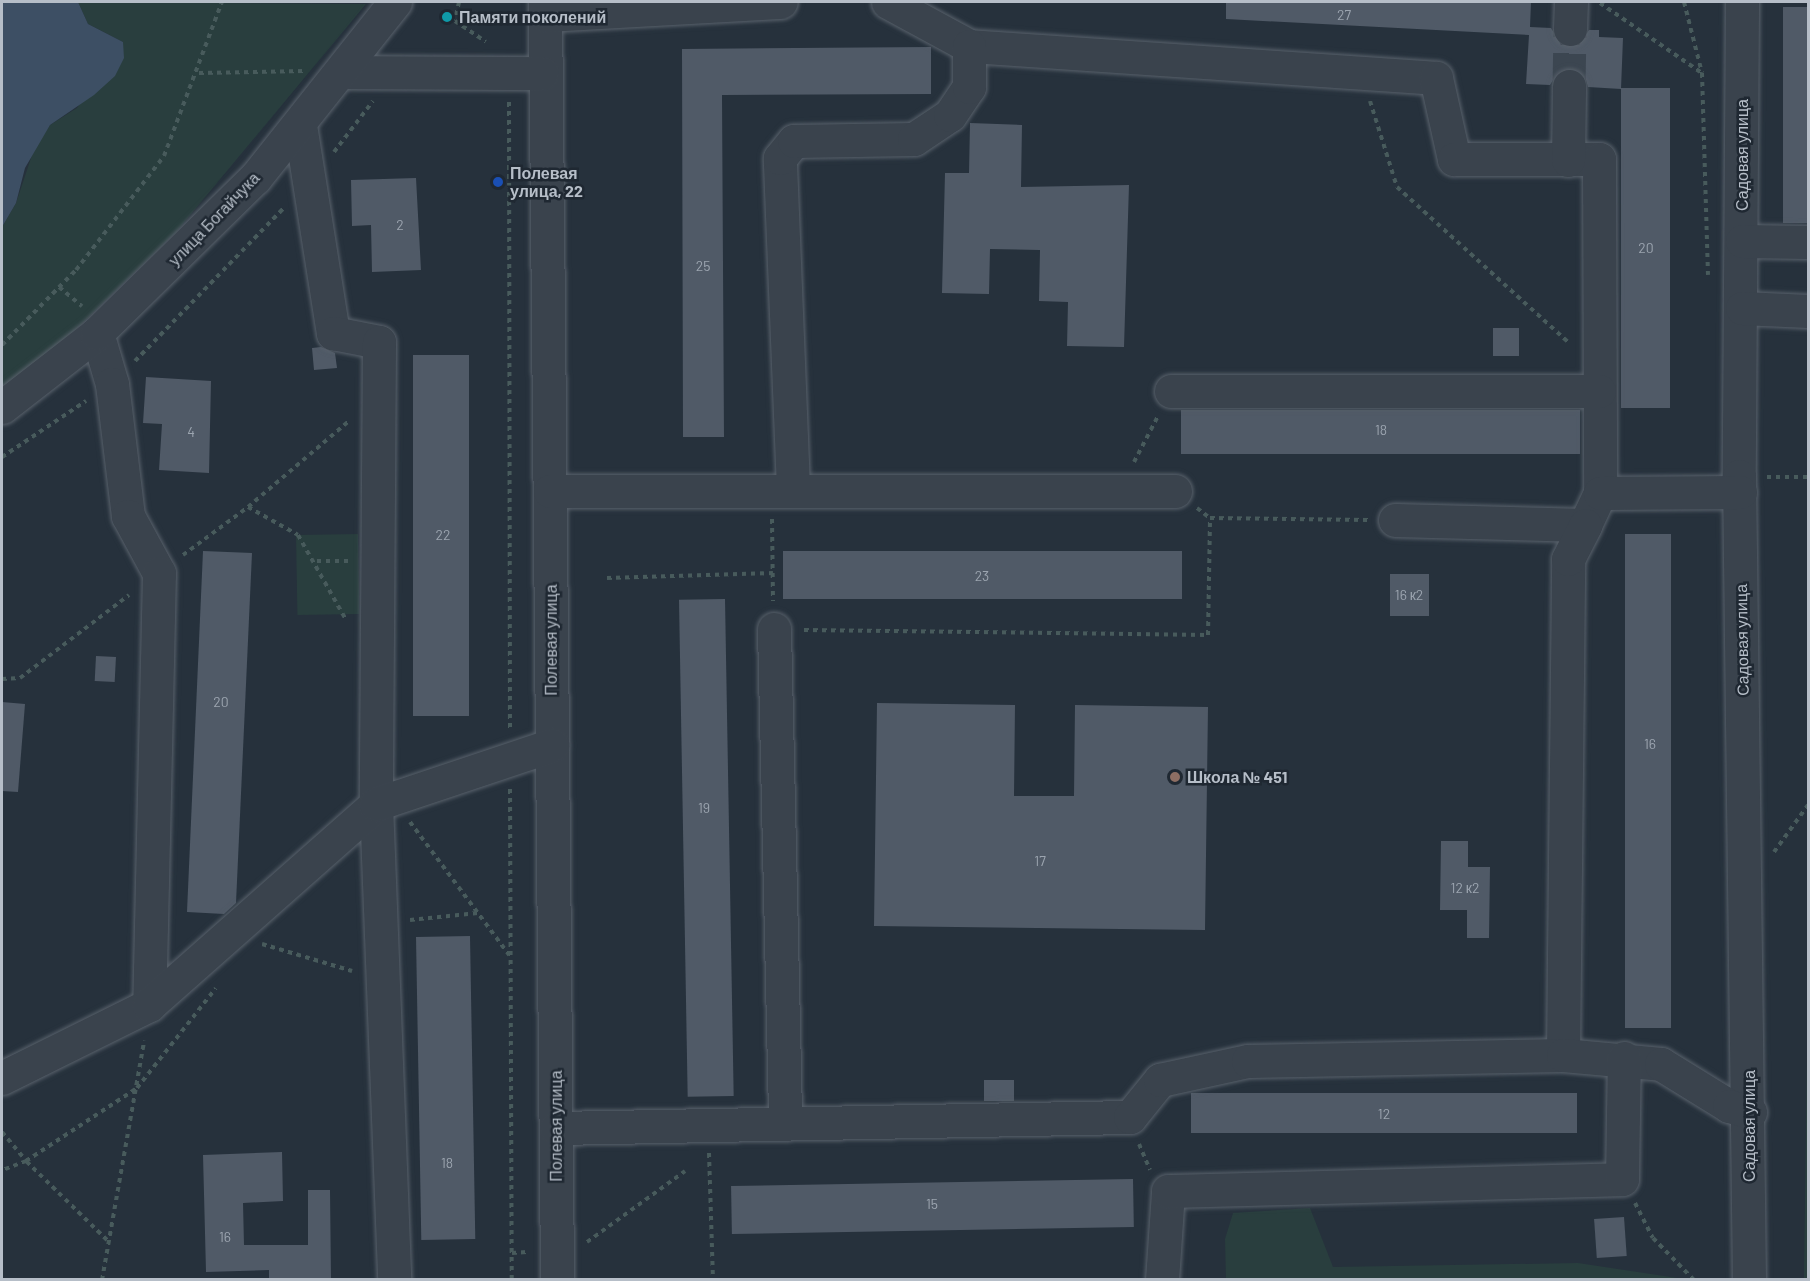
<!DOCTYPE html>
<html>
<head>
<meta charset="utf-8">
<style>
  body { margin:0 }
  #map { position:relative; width:1810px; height:1281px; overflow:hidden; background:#26313c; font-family:Barlow,sans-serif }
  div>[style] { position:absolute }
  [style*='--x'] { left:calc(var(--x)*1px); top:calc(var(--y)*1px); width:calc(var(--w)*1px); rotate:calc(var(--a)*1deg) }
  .green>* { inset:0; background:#293e3e; transform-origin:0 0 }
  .water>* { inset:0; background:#3d4f64 }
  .building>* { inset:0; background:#505a67; transform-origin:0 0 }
  .minor-tunnel>* { height:33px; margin-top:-16.5px; transform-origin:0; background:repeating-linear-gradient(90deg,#3c4651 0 33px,transparent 0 49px) }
  .path>* { height:4px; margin-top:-2px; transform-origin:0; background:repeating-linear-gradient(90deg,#485b5c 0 4.5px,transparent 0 9px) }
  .roads { filter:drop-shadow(0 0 2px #58616b) drop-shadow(0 0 2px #58616b) }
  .minor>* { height:33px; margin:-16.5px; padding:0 16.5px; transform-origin:16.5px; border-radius:16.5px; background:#3a434d }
  .dots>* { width:16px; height:16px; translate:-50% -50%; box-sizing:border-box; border:3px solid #1f2832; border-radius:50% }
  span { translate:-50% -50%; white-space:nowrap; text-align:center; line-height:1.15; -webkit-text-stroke:5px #1f2832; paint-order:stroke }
  .number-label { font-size:14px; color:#9ca5b0 }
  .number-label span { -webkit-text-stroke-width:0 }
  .poi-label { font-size:16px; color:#b6bec8; font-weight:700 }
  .left { translate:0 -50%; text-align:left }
  .street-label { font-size:16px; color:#b6bec8 }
  .frame { position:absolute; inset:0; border:3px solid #b6bec8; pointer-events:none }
</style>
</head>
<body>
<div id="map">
  <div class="green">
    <div style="clip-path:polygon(78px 2px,366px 4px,177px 231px,57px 348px,2px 391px,2px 227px,16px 203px,34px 149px,50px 125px,77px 108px,123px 42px,88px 24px)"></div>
    <div style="left:358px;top:534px;width:80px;height:62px;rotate:89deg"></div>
    <div style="clip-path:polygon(1808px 977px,1808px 1279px,1804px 1280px,1804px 1273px)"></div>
    <div style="clip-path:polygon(1310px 1208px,1333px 1267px,1578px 1263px,1684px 1279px,1226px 1279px,1225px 1239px,1233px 1213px)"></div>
  </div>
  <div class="water">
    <div style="clip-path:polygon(2px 2px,78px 2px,88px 24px,123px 42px,124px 58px,115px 76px,94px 95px,50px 125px,25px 168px,16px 203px,2px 227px)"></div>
  </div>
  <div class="building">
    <div style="clip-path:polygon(1226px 2px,1531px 2px,1530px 27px,1551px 28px,1561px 45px,1579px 45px,1589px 30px,1599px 30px,1599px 37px,1623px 38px,1621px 89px,1588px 87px,1585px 76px,1570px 67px,1559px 70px,1550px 85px,1526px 84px,1529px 35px,1226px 19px)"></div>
    <div style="left:1783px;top:7px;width:26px;height:216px"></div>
    <div style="clip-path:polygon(931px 47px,931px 94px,722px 95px,724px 437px,683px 437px,682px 49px)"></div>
    <div style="left:1670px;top:88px;width:320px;height:49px;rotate:90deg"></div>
    <div style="clip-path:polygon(970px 123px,1022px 125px,1021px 187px,1129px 185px,1124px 347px,1067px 346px,1068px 302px,1039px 301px,1040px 250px,990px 249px,989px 294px,942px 293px,945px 173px,969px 173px)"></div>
    <div style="clip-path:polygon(416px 178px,421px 270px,372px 272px,371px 225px,352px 226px,351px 180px)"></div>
    <div style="left:1493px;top:328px;width:26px;height:28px"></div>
    <div style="clip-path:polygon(321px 347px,335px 353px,337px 368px,314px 370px,312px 348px)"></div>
    <div style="left:413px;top:355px;width:56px;height:361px"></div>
    <div style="clip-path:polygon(146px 377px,211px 381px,209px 473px,159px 470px,162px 424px,143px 423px)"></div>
    <div style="left:1181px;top:410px;width:399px;height:44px"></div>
    <div style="left:1671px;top:534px;width:494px;height:46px;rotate:90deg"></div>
    <div style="clip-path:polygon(203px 551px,252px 553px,236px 903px,224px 914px,187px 912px)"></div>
    <div style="left:1182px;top:551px;width:48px;height:399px;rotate:90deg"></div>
    <div style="left:1390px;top:574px;width:39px;height:42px"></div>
    <div style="left:725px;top:599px;width:497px;height:46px;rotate:89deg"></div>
    <div style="left:96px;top:656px;width:20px;height:25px;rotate:3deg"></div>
    <div style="clip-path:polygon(2px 702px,25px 704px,18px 792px,2px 791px)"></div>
    <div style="clip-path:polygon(877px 703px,1015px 705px,1014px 796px,1074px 796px,1075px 705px,1208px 707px,1205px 930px,874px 926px)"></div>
    <div style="clip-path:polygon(1441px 841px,1468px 841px,1468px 867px,1490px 867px,1489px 938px,1467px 938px,1467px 910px,1440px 910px)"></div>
    <div style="left:470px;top:936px;width:303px;height:54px;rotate:89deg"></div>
    <div style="left:984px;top:1080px;width:30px;height:21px"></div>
    <div style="left:1577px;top:1093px;width:40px;height:386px;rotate:90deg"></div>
    <div style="clip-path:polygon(282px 1152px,283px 1201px,243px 1203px,244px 1245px,308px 1245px,308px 1190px,330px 1190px,331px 1280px,269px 1280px,269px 1270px,206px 1272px,203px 1155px)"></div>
    <div style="left:1133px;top:1179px;width:48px;height:402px;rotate:89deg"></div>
    <div style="left:1624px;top:1217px;width:39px;height:30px;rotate:86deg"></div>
  </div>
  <div class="minor-tunnel">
    <div style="--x:1569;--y:86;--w:57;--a:-89"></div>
  </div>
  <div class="path">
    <div style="--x:459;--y:2;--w:19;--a:102"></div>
    <div style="--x:455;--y:21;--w:37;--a:34"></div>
    <div style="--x:1684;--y:2;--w:73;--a:75.8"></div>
    <div style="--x:1702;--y:73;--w:202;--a:88.3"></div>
    <div style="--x:1600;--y:3;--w:124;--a:34.5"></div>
    <div style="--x:199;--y:73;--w:105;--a:-1.1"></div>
    <div style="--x:1370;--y:101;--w:90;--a:72.6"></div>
    <div style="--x:1397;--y:187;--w:232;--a:42.2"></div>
    <div style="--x:509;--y:102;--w:626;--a:89.91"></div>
    <div style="--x:334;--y:152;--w:64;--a:-52.6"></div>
    <div style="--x:59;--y:287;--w:30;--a:40"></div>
    <div style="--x:2;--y:345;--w:105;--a:-45.4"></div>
    <div style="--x:76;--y:270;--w:144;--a:-52.3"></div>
    <div style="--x:164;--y:156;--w:165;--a:-69.4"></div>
    <div style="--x:135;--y:361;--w:212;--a:-45.8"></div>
    <div style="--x:2;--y:457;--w:101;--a:-33.7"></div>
    <div style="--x:1134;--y:462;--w:52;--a:-62.4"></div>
    <div style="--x:1767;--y:477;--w:41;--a:0"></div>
    <div style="--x:248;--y:507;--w:131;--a:-40.4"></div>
    <div style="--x:1197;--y:508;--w:16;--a:38"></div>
    <div style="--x:772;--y:519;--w:82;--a:89.3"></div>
    <div style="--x:183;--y:555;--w:81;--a:-36.4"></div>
    <div style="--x:248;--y:507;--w:57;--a:29.2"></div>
    <div style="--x:298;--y:535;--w:98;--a:60.5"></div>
    <div style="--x:317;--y:561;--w:31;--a:0"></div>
    <div style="--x:607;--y:578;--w:166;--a:-1.7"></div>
    <div style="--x:804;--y:630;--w:404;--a:0.7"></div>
    <div style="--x:1208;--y:635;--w:117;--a:-89"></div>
    <div style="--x:1210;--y:518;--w:158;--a:0.7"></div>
    <div style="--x:2;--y:679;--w:18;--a:-3"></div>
    <div style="--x:20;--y:678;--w:137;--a:-37.3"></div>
    <div style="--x:510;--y:789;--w:491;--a:89.8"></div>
    <div style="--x:410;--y:822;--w:166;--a:53.3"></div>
    <div style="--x:1774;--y:852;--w:58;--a:-54.1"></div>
    <div style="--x:410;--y:920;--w:68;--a:-5.9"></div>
    <div style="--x:262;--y:944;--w:94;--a:16.7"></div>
    <div style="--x:2;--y:1132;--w:38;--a:50"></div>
    <div style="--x:26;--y:1161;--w:26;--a:159"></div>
    <div style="--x:1139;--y:1144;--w:28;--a:67"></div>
    <div style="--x:709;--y:1153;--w:127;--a:88.2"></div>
    <div style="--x:1635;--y:1203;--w:39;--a:63"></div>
    <div style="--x:1653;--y:1238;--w:59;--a:45.7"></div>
    <div style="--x:107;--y:1240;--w:113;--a:-135.7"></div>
    <div style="--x:26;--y:1161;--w:133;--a:-33.3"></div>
    <div style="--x:137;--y:1088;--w:127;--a:-51.7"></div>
    <div style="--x:587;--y:1242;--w:121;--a:-35.9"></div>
    <div style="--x:512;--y:1253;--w:15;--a:-4"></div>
    <div style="--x:102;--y:1280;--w:243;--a:-80"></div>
  </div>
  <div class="roads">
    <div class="minor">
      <div style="--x:545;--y:2;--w:1278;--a:89.46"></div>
      <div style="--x:888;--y:2;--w:92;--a:28.5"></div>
      <div style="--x:969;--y:46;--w:468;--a:3.9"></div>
      <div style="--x:1436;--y:78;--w:83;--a:77.5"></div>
      <div style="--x:1454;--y:159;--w:145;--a:0"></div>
      <div style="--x:1599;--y:159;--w:334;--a:89.8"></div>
      <div style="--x:1742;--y:2;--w:474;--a:90.4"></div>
      <div style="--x:1739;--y:476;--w:804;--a:89.29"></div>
      <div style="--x:545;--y:15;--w:236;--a:-3.2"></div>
      <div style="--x:1570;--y:29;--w:27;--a:-88"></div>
      <div style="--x:343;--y:72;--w:199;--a:0.3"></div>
      <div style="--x:300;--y:125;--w:211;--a:81"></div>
      <div style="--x:333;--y:333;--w:47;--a:11.1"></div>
      <div style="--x:379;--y:342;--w:462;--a:90.4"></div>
      <div style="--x:376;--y:804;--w:476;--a:87.8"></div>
      <div style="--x:1568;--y:160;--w:74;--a:-89.2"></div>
      <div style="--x:1742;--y:241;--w:66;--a:0.9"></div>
      <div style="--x:1742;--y:308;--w:66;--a:2.6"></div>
      <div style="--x:97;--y:333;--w:53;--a:73.6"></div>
      <div style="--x:112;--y:384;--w:133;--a:83.1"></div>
      <div style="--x:128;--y:516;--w:65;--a:61.5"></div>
      <div style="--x:159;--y:573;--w:432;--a:91.3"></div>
      <div style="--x:1171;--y:391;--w:428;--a:0"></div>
      <div style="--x:2;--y:407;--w:120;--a:-37.9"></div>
      <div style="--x:97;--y:333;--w:221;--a:-44.5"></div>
      <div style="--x:255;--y:178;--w:225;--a:-51.5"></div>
      <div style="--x:793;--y:488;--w:330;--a:-92.3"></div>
      <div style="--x:780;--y:158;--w:22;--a:-51"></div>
      <div style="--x:794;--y:141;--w:120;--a:-1"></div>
      <div style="--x:914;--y:139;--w:43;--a:-33.7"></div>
      <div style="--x:950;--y:115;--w:34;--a:-56"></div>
      <div style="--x:969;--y:87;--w:41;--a:-90"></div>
      <div style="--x:550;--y:491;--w:625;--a:0"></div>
      <div style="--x:1395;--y:520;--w:190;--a:1.5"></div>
      <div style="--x:1585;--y:525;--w:35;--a:-65"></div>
      <div style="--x:1600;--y:493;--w:140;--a:-0.4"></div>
      <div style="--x:774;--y:629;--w:495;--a:88.7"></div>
      <div style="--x:1563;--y:1055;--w:496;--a:-89.4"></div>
      <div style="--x:1568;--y:559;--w:38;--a:-63"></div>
      <div style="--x:2;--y:1078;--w:164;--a:-26.4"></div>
      <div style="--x:149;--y:1005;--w:303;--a:-41.5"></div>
      <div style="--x:376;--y:804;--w:186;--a:-18.5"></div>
      <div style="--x:556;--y:1128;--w:574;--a:-1.1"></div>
      <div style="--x:1130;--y:1117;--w:48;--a:-51"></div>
      <div style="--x:1160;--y:1080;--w:90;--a:-12.2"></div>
      <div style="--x:1248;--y:1061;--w:315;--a:-1.1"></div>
      <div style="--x:1563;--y:1055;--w:98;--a:5.2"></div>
      <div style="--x:1661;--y:1064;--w:80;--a:31.7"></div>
      <div style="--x:1729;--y:1106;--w:22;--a:16"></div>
      <div style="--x:1162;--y:1280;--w:89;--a:-86.1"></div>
      <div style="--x:1168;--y:1191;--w:454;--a:-1.5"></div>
      <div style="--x:1622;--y:1179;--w:121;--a:-89.1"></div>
    </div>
  </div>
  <div class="dots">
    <div style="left:447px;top:17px;background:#0f9aa8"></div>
    <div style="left:498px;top:182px;background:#1a4fb4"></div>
    <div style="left:1175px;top:777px;background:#8d6e63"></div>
  </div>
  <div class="number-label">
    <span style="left:1344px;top:15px">27</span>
    <span style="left:400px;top:225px">2</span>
    <span style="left:1646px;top:248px">20</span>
    <span style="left:703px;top:266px">25</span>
    <span style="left:1381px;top:430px">18</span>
    <span style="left:191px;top:432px">4</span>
    <span style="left:443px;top:535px">22</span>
    <span style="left:982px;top:576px">23</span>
    <span style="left:1409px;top:595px">16 к2</span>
    <span style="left:221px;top:702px">20</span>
    <span style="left:1650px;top:744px">16</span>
    <span style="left:704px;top:808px">19</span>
    <span style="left:1040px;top:861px">17</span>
    <span style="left:1465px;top:888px">12 к2</span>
    <span style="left:1384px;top:1114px">12</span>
    <span style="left:447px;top:1163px">18</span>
    <span style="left:932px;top:1204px">15</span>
    <span style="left:225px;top:1237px">16</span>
  </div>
  <div class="poi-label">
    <span class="left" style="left:459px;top:17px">Памяти поколений</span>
    <span class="left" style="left:510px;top:182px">Полевая<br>улица, 22</span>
    <span class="left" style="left:1187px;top:777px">Школа № 451</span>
  </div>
  <div class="street-label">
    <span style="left:1742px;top:155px;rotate:-90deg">Садовая улица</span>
    <span style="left:214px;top:219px;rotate:-46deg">улица Богайчука</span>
    <span style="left:551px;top:640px;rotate:-90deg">Полевая улица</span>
    <span style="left:1742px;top:640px;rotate:-91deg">Садовая улица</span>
    <span style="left:556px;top:1126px;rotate:-90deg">Полевая улица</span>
    <span style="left:1749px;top:1126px;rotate:-90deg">Садовая улица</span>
  </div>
  <div class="frame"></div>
</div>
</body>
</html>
